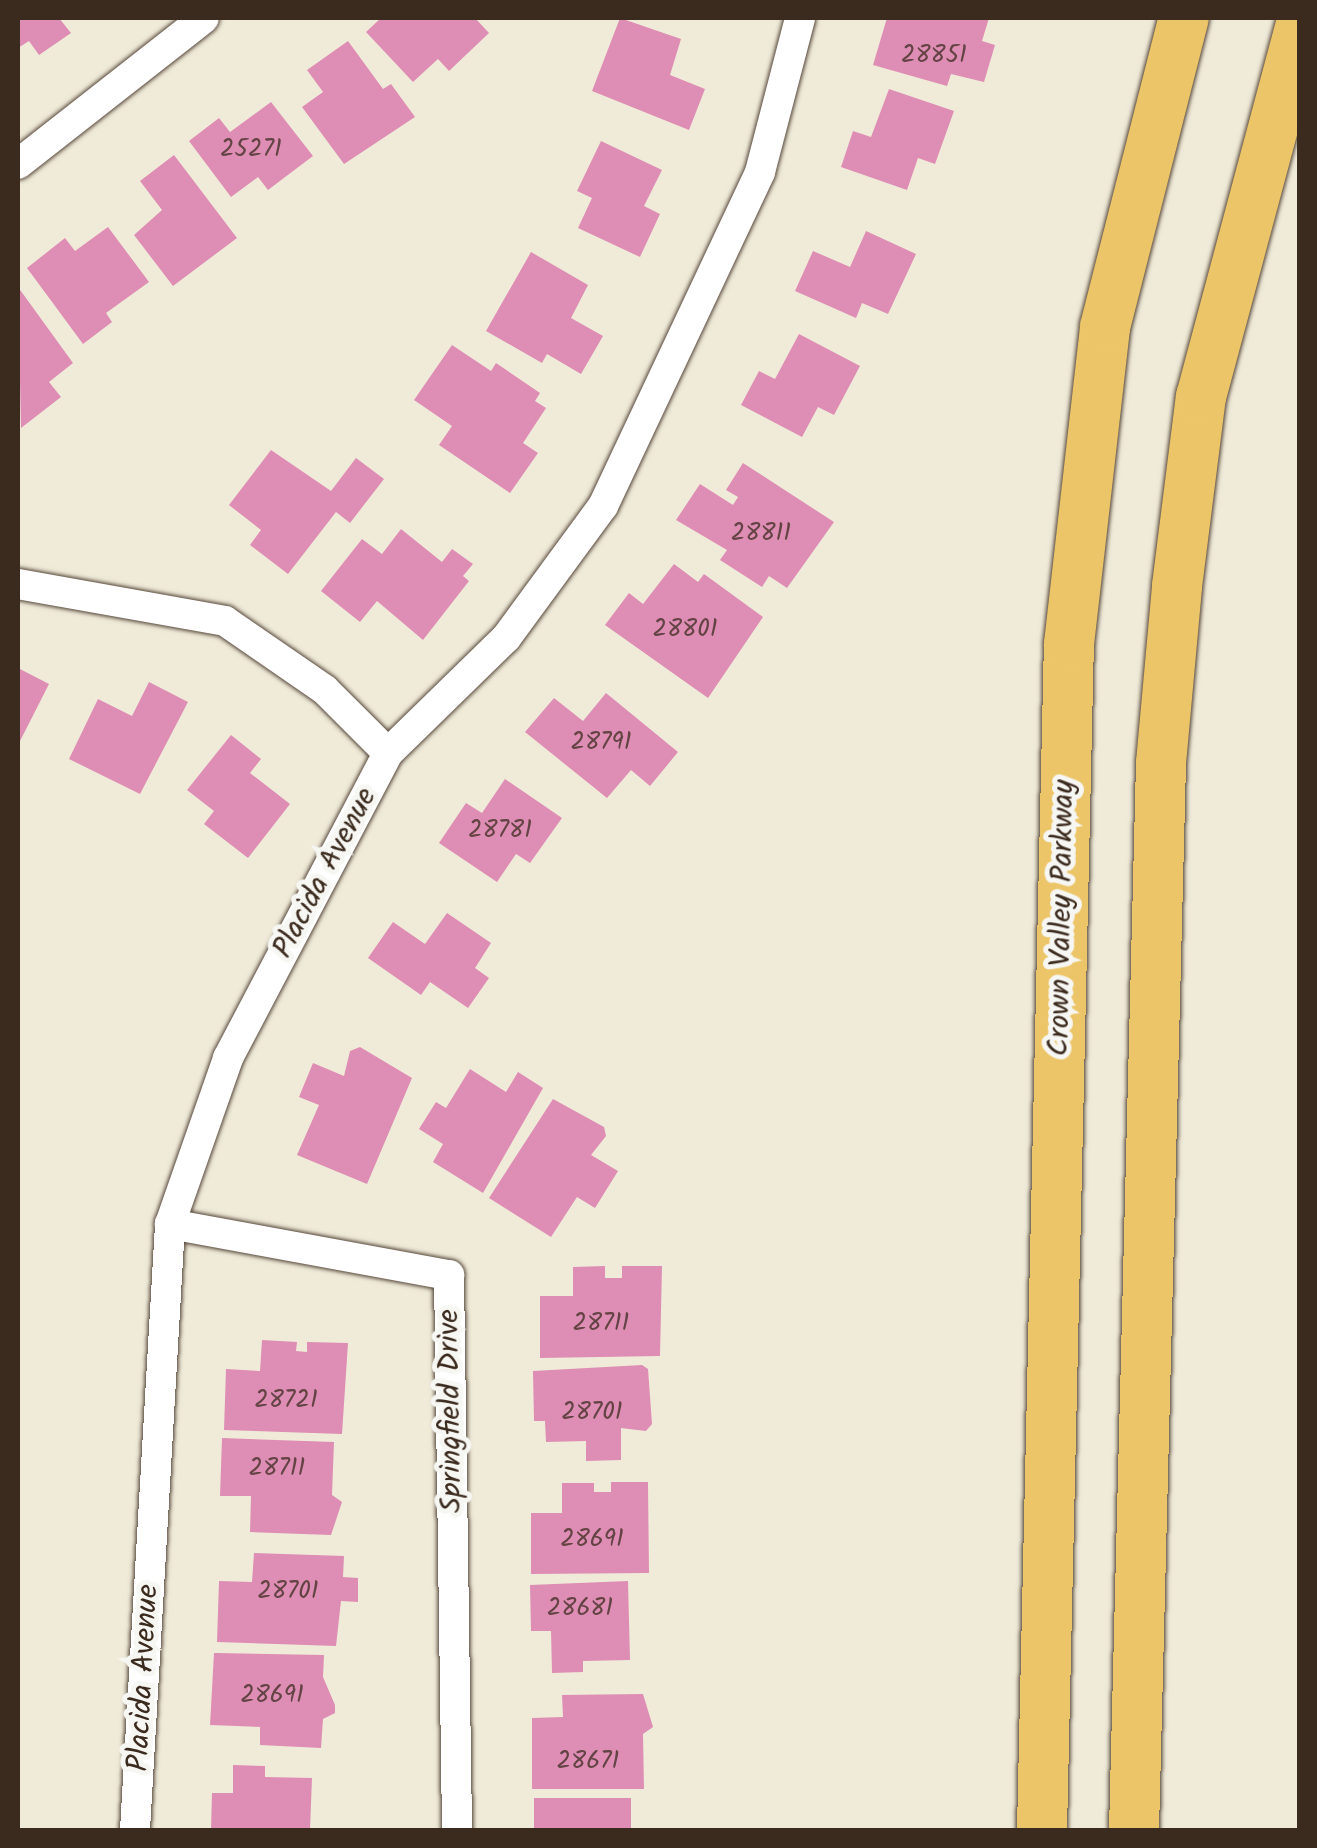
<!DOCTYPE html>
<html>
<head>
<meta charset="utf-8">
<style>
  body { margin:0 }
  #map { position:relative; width:1317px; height:1848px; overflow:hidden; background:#f0ebd9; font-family:Kalam,sans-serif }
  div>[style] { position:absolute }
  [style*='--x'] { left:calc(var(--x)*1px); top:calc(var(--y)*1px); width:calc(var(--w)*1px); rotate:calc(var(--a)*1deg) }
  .building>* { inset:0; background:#de8db4; transform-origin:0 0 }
  .roads { filter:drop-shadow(0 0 2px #56473a) drop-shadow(0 0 2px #56473a) }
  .minor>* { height:30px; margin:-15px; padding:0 15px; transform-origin:15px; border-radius:15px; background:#fff }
  .primary>* { height:50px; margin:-25px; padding:0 25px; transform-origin:25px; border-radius:25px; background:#edc569 }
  span { translate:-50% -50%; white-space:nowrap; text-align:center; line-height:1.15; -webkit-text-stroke:10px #f6f6f2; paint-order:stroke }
  .number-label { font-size:25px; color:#644344 }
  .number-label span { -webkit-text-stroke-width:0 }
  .street-label { font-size:30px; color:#3b2a1e }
  .frame { position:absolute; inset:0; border:20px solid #3b2a1e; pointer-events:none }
</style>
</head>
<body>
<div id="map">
  <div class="building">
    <div style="clip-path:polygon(18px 18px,59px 18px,71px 33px,39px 55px,29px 41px,18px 48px)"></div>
    <div style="clip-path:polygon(381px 18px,475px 18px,489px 33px,449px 71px,438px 59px,413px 82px,366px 32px)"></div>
    <div style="clip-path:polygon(620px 18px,681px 39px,670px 75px,705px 89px,689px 130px,592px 91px)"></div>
    <div style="clip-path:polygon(887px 18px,989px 18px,982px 41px,995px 45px,984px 82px,951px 74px,947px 86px,873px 65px)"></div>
    <div style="clip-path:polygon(348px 41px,383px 89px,391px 84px,415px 117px,344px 164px,302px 107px,323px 92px,307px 70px)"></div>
    <div style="clip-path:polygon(889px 89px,954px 111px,935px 164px,918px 158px,907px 190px,841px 167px,853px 131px,871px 137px)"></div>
    <div style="clip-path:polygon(271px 102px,313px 156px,268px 190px,258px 177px,231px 197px,189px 141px,219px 118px,230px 132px)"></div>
    <div style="clip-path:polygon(601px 141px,662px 170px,644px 206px,660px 214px,640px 257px,578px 228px,592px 198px,577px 191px)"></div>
    <div style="clip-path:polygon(174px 155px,237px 238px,173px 286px,134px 235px,162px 210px,140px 181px)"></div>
    <div style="clip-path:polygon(108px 227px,149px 282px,106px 313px,112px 322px,83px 344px,27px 268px,65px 238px,75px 251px)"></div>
    <div style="clip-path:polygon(866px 231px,916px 254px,888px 314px,862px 303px,856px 318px,795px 291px,813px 251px,850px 267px)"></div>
    <div style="clip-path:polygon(531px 252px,588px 285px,571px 318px,603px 336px,581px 374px,547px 354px,542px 363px,486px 331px)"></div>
    <div style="clip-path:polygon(18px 287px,73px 363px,49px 382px,61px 397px,21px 428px)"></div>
    <div style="clip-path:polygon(799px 334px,860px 366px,834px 415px,818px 407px,802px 437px,741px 405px,759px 371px,775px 379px)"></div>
    <div style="clip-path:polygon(452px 345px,491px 371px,496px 363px,540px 393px,535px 401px,546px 408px,523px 443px,538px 453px,510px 493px,439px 445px,452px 426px,414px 400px)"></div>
    <div style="clip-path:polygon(271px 450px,331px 491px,356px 458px,384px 479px,350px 523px,336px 512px,288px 574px,250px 545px,261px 530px,229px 505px)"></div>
    <div style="clip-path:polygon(743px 463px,834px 522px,787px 588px,769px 576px,762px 587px,720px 560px,727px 550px,676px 520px,700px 484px,733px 505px,738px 497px,726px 490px)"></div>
    <div style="clip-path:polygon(401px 529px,442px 562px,452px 549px,473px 564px,463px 576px,469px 581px,423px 640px,377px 601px,360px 622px,321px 591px,362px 539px,382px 554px)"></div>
    <div style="clip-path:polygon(674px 564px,698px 582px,704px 574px,763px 617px,708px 698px,605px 625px,629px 593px,643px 604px)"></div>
    <div style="clip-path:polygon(18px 668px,49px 684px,18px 745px)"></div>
    <div style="clip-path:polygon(149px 682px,188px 702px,140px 794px,69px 759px,98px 699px,132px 716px)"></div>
    <div style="clip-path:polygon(606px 693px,678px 752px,650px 786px,631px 770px,607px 798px,525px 732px,554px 698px,583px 721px)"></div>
    <div style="clip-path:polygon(231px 735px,261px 759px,250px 773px,290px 804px,248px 858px,204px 824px,214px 811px,187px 790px)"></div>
    <div style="clip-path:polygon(505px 779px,562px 818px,530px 863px,516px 854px,497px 882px,439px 843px,466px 803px,482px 813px)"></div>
    <div style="clip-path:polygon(447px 913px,491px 943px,475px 968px,489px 978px,468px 1008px,430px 982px,421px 995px,368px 958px,393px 922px,425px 944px)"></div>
    <div style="clip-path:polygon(360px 1047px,412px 1078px,367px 1184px,297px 1155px,319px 1105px,299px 1097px,313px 1063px,344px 1076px,350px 1051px)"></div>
    <div style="clip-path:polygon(470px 1069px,506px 1092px,518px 1072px,543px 1088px,483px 1193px,433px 1162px,443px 1144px,419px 1129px,436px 1102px,446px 1108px)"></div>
    <div style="clip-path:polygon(553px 1099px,604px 1127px,606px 1136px,591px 1155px,618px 1171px,595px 1208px,577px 1197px,551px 1237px,489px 1198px)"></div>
    <div style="clip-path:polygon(605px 1266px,605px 1278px,622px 1278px,622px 1266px,662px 1266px,660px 1356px,540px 1358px,540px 1296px,573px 1296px,573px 1267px)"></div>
    <div style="clip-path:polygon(262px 1340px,297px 1342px,296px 1351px,307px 1352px,307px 1342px,348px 1343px,342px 1434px,224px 1430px,226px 1369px,260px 1371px)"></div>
    <div style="clip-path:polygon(642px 1365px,648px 1369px,652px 1424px,646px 1431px,621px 1428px,621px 1460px,586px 1461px,586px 1441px,546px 1442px,545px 1421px,534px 1421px,533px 1371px)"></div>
    <div style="clip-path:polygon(222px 1438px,334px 1442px,332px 1495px,342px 1502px,331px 1535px,250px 1532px,251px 1496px,220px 1496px)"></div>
    <div style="clip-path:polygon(611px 1482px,648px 1482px,649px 1573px,531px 1574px,531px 1513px,562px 1513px,562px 1483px,594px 1483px,594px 1492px,611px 1492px)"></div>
    <div style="clip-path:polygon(254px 1553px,344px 1556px,343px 1577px,358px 1578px,358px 1602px,341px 1601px,336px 1646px,217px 1642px,219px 1581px,252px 1582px)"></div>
    <div style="clip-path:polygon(628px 1581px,630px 1660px,583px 1661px,583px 1672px,552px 1673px,551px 1631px,531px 1631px,530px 1585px)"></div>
    <div style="clip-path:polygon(214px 1653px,324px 1655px,323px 1677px,335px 1705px,335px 1713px,323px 1719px,321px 1748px,260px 1745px,260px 1727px,210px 1725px)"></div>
    <div style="clip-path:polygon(643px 1694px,653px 1727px,643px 1734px,644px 1789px,532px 1789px,532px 1718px,563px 1717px,562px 1695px)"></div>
    <div style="clip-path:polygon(233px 1765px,265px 1766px,265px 1777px,312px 1778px,310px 1830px,211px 1830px,212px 1793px,233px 1793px)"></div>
    <div style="left:631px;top:1798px;width:32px;height:97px;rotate:90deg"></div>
  </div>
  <div class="roads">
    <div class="minor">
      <div style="--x:18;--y:164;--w:236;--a:-38.1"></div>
      <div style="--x:18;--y:584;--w:210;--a:10.1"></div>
      <div style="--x:225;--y:621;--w:121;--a:34.6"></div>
      <div style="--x:325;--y:690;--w:89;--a:45"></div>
      <div style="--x:170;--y:1224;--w:284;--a:10.4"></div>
      <div style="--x:449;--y:1275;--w:555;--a:89.17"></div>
      <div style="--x:135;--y:1830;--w:607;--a:-86.69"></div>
      <div style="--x:170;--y:1224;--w:176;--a:-70.7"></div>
      <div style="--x:228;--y:1058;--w:344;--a:-62.3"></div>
      <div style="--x:388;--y:753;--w:165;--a:-44.3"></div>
      <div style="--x:506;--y:638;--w:164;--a:-53.7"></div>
      <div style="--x:603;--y:506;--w:369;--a:-64.8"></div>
      <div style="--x:760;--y:172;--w:159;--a:-75.4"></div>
    </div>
    <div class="primary">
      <div style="--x:1042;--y:1830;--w:1186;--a:-88.7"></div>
      <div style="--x:1069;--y:644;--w:319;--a:-83.5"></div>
      <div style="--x:1105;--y:327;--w:319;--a:-75.7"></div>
      <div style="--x:1134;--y:1830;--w:1067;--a:-88.55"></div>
      <div style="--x:1161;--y:763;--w:178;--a:-84.8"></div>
      <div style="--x:1177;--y:586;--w:191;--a:-82.8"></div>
      <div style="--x:1201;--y:397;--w:383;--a:-75"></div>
    </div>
  </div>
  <div class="number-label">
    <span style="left:934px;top:55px">28851</span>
    <span style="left:251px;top:149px">25271</span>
    <span style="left:761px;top:533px">28811</span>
    <span style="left:685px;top:629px">28801</span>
    <span style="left:601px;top:742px">28791</span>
    <span style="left:500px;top:830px">28781</span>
    <span style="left:601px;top:1323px">28711</span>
    <span style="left:286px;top:1400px">28721</span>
    <span style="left:592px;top:1412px">28701</span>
    <span style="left:277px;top:1468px">28711</span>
    <span style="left:592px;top:1539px">28691</span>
    <span style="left:288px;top:1591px">28701</span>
    <span style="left:580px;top:1608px">28681</span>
    <span style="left:272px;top:1695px">28691</span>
    <span style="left:588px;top:1761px">28671</span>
  </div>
  <div class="street-label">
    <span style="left:325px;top:873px;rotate:-62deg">Placida Avenue</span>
    <span style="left:1062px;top:918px;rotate:-89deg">Crown Valley Parkway</span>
    <span style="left:451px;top:1411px;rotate:-91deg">Springfield Drive</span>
    <span style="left:144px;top:1678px;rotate:-87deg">Placida Avenue</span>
  </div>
  <div class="frame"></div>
</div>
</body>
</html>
